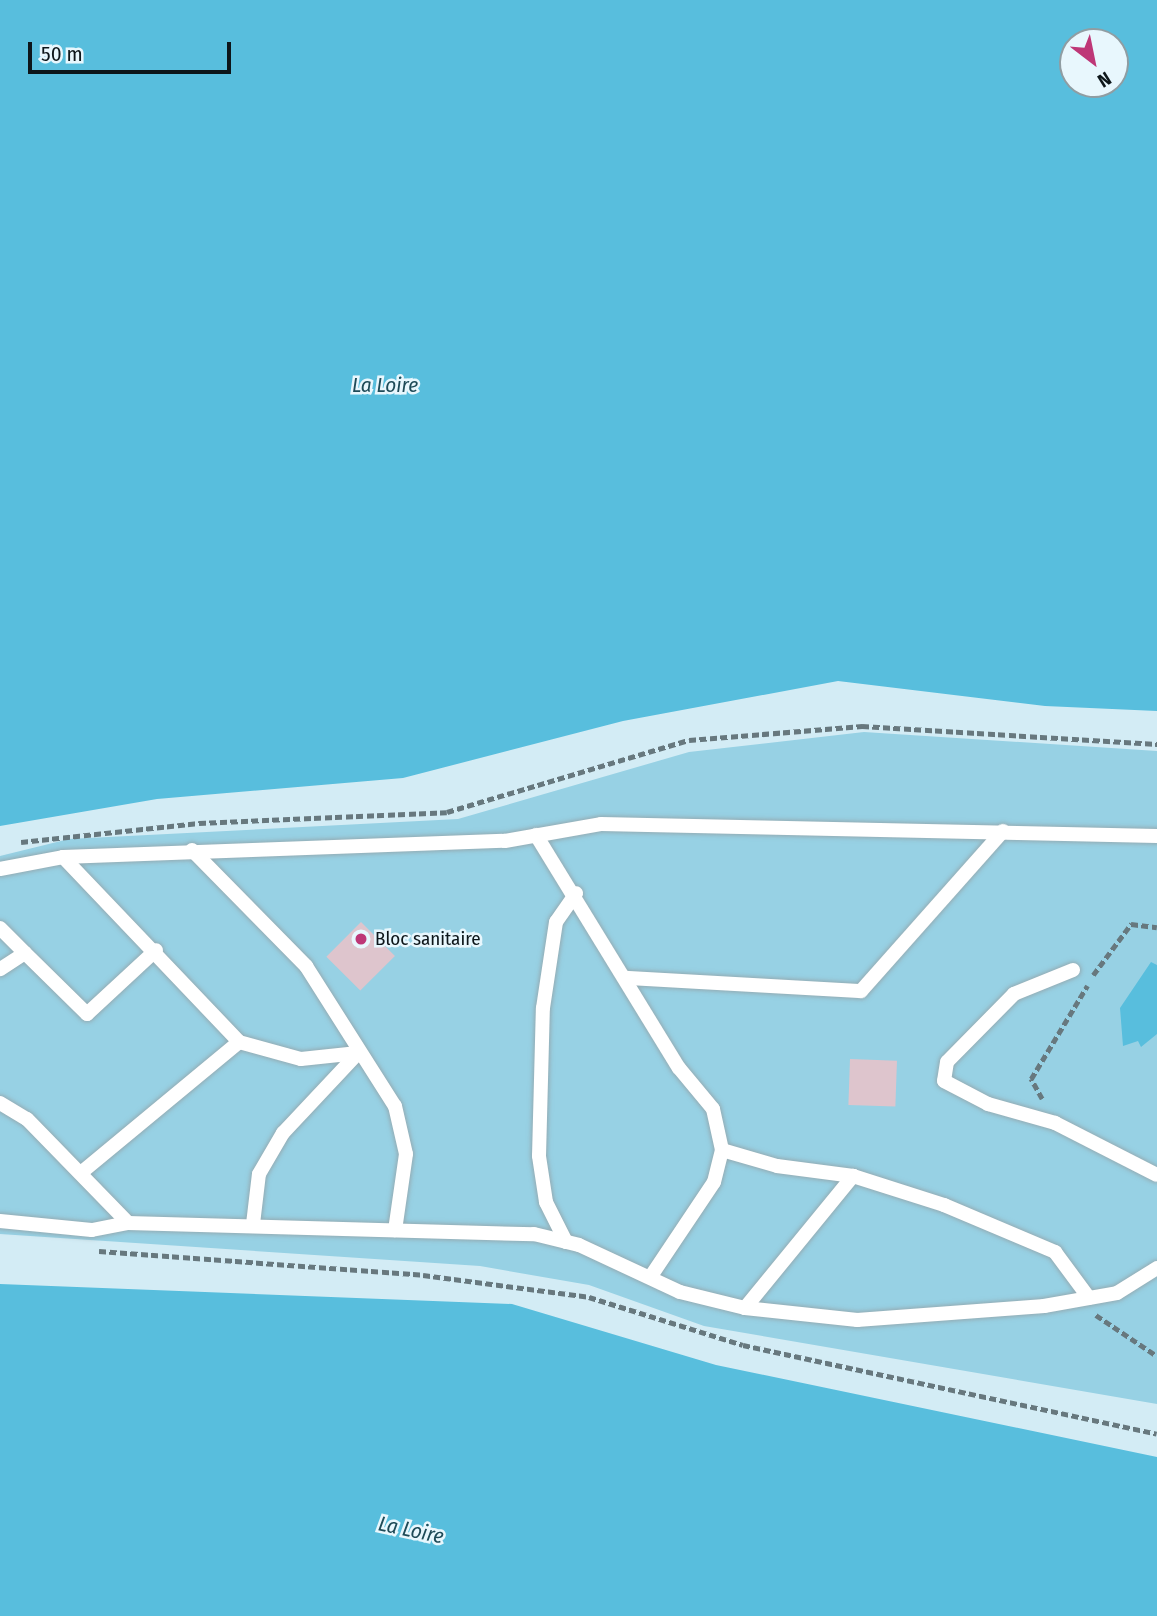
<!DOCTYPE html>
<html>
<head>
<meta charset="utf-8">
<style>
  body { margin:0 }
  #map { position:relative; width:1157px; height:1616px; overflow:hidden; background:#d3ecf5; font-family:"Fira Sans Condensed",sans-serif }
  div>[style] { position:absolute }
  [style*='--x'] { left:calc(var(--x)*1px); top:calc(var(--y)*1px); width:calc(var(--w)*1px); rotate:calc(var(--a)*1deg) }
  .green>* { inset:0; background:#97d1e4 }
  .water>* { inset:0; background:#58bedd }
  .building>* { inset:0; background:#dec5cd; transform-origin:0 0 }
  .path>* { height:4.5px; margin-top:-2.25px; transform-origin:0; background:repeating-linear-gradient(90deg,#67787e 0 7px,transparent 0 10.5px) }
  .roads { filter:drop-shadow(0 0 2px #94acb4) drop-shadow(0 0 2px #94acb4) }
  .service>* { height:14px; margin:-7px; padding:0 7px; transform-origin:7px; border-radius:7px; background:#fff }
  .dots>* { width:19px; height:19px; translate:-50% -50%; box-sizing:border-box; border:4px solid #e8f7fd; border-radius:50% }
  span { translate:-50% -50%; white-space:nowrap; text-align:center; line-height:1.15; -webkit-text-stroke:5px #e8f7fd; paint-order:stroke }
  .poi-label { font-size:19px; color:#0d161a }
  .left { translate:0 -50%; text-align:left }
  .water-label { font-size:21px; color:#1e4b58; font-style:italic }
  .north { position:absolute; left:1059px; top:28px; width:70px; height:70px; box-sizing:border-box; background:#e8f7fd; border:2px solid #909da2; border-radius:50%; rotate:148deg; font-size:19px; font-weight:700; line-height:28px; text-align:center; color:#0d161a }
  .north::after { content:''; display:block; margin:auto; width:24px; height:32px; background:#be3777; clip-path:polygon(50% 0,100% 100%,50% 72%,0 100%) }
  .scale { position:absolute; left:28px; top:42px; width:203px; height:32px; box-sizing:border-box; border:4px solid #0d161a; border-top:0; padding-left:9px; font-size:21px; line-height:24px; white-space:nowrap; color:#0d161a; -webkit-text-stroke:5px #e8f7fd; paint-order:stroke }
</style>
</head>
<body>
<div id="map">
  <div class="green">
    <div style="clip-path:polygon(864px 732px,1157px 751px,1157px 1404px,704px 1326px,589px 1285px,480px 1266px,0 1234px,0 856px,69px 839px,458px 819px,689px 752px)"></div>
  </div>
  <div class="water">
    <div style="clip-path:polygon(evenodd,0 0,1157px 0,1157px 711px,1045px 706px,838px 681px,623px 721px,403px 778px,157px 799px,0 826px,0 0,1115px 42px,1115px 84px,1073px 84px,1073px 42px,1115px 42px)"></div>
    <div style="clip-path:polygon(1151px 962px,1157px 965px,1157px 1034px,1141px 1047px,1138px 1041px,1123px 1046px,1120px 1008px)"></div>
    <div style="clip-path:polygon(0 1284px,512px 1304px,716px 1365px,1157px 1457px,1157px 1616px,0 1616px)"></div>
  </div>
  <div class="building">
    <div style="left:361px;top:922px;width:48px;height:49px;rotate:45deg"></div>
    <div style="left:850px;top:1059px;width:47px;height:46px;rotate:2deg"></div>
  </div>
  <div class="path">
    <div style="--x:21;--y:842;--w:179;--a:-6.1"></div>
    <div style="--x:199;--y:823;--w:248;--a:-2.5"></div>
    <div style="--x:447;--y:812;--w:252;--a:-16.6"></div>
    <div style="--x:689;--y:740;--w:174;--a:-4.6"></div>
    <div style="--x:862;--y:726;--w:296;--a:3.5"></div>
    <div style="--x:1093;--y:975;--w:64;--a:-53.3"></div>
    <div style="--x:1131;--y:924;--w:26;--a:7"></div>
    <div style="--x:1042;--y:1099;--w:23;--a:-119"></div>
    <div style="--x:1031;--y:1079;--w:109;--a:-58.9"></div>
    <div style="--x:99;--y:1251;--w:325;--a:4.2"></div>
    <div style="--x:423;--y:1275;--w:167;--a:7.5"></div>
    <div style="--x:589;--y:1297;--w:161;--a:17.3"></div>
    <div style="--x:743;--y:1345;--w:423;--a:12.1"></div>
    <div style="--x:1096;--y:1315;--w:73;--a:33.9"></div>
  </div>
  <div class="roads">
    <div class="service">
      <div style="--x:536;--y:835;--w:273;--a:58.5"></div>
      <div style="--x:679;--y:1068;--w:53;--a:50.3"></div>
      <div style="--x:713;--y:1109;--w:42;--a:77.6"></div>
      <div style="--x:722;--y:1150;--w:33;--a:104"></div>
      <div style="--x:714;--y:1182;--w:113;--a:123.8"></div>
      <div style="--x:192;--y:850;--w:163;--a:45.5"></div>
      <div style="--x:306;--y:966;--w:166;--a:57.6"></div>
      <div style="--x:395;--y:1106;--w:49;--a:77.1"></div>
      <div style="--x:406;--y:1154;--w:77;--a:98.2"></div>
      <div style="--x:63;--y:857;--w:255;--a:46.4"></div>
      <div style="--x:239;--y:1042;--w:204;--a:140.4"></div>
      <div style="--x:0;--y:869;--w:64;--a:-10.8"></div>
      <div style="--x:63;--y:857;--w:442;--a:-2.1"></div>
      <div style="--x:505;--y:841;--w:97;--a:-10"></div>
      <div style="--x:601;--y:824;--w:556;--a:1.24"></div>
      <div style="--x:0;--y:928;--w:35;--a:45"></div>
      <div style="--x:25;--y:953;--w:30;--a:147"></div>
      <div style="--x:25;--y:953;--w:87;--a:44.5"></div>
      <div style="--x:87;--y:1014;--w:94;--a:-42.8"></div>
      <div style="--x:1073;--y:970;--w:64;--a:157.9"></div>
      <div style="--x:1014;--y:994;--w:95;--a:134.6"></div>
      <div style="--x:947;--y:1062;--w:19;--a:99"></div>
      <div style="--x:944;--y:1081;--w:50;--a:27.6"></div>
      <div style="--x:988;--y:1104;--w:70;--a:15.8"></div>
      <div style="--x:1055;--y:1123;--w:114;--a:27"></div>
      <div style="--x:627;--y:978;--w:234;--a:3.2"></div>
      <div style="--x:861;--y:991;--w:214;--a:-48.4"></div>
      <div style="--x:239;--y:1042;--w:64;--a:15.3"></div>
      <div style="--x:301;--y:1059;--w:57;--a:-6"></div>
      <div style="--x:0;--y:1103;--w:31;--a:31"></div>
      <div style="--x:27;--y:1119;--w:145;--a:45.8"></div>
      <div style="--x:128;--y:1223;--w:406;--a:1.6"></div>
      <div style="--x:534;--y:1234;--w:46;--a:13.7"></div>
      <div style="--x:579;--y:1245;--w:111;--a:25"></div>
      <div style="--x:680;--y:1292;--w:67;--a:13.8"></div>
      <div style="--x:745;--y:1308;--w:113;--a:6.1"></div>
      <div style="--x:857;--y:1320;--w:188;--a:-4.3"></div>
      <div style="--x:1044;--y:1306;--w:74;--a:-10.1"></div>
      <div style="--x:1117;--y:1293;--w:47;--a:-32"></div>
      <div style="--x:722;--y:1150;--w:57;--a:16.2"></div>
      <div style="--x:777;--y:1166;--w:77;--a:7.5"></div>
      <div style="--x:853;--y:1176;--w:96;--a:17.7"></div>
      <div style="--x:944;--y:1205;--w:121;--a:22.9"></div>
      <div style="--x:1055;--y:1252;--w:57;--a:53.5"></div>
      <div style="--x:0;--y:1221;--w:92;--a:5.6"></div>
      <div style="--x:92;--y:1230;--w:37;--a:-11"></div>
      <div style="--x:253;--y:1224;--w:50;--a:-83.2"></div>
      <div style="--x:259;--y:1174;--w:48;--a:-59.7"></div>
      <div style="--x:283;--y:1133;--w:110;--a:-46.8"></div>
      <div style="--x:566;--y:1242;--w:45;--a:-116.6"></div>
      <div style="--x:546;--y:1202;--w:47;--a:-98.7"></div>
      <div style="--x:539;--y:1156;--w:148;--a:-88.5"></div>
      <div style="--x:543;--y:1008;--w:87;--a:-81.4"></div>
      <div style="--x:556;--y:922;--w:35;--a:-55"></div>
      <div style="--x:745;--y:1308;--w:171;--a:-50.7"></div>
    </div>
  </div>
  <div class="dots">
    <div style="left:361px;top:939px;background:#be3777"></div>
  </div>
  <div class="poi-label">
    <span class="left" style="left:375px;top:939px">Bloc sanitaire</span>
  </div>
  <div class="water-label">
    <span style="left:385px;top:385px">La Loire</span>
    <span style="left:411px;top:1530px;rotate:12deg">La Loire</span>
  </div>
  <div class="north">N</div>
  <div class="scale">50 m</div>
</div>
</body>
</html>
